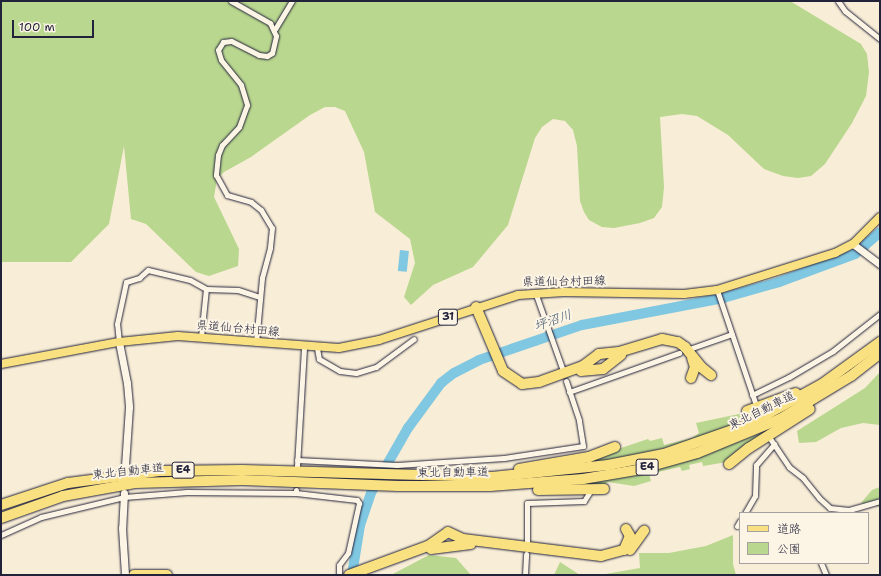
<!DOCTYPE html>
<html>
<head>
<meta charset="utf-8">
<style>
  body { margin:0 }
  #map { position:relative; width:881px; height:576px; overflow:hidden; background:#f8edd6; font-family:"Shantell Sans","Klee One",sans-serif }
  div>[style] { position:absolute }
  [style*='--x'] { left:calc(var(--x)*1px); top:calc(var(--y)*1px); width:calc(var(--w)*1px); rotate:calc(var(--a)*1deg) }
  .green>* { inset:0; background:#b9d78f }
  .water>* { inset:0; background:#80c7e1; transform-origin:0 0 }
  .river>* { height:10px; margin:-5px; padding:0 5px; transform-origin:5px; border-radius:5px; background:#80c7e1 }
  .roads { filter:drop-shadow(0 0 1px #22223b) drop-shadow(0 0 1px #22223b) }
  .street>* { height:5px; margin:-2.5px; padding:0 2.5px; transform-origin:2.5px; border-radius:2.5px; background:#fcf5e5 }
  .secondary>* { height:7px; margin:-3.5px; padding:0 3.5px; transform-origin:3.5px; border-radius:3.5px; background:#fcf5e5 }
  .primary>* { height:8px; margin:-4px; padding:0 4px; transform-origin:4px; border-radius:4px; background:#f9e181 }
  .highway>* { height:10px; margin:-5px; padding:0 5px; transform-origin:5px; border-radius:5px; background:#f9e181 }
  span { translate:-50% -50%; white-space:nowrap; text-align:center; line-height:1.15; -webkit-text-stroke:4px #fcf5e5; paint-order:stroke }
  .shield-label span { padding:1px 3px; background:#fcf5e5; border:1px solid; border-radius:3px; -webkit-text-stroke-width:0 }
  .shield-label { font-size:11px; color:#22223b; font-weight:700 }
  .street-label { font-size:12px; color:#22223b }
  .water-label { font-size:13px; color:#3e546d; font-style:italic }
  .frame { position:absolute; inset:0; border:2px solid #22223b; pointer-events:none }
  .legend { position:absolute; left:739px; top:512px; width:130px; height:52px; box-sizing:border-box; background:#fcf5e5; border:1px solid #a5a1a1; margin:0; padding:5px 7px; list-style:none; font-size:12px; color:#22223b }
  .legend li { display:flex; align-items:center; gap:8px; height:20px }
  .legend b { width:20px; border:1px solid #a5a1a1 }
  .scale { position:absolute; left:12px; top:20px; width:82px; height:18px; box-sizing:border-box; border:2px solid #22223b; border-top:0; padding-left:5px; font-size:12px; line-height:14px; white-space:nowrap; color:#22223b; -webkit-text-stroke:3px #fcf5e5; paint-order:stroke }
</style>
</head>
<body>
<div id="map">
  <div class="green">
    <div style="clip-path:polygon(1px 1px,790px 1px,861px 44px,867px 54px,869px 72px,866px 96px,852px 123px,825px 164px,811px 176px,798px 178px,783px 176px,764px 169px,728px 135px,697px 116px,682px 114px,660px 117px,664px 187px,662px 207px,654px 218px,640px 223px,614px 228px,602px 227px,589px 220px,584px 212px,580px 201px,577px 146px,573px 130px,565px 121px,553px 119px,542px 127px,535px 138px,508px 225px,473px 267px,433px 285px,411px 305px,404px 297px,415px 263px,410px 239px,375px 212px,364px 152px,345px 111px,335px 107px,325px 107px,310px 115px,251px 157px,224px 172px,217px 179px,214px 197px,239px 249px,238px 266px,209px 276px,196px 272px,146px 224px,131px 219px,124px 146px,109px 224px,71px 262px,1px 262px)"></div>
    <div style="clip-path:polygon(880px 372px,880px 425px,863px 423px,841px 428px,816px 442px,799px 443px,797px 431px,865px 388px)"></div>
    <div style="clip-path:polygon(768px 408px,716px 432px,689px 441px,647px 453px,601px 462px,576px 463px,648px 439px,650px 441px,662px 438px,664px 445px,692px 438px,699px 433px,696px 423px)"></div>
    <div style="clip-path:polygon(772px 429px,727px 462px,703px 466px,702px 462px,689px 465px,690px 469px,682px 471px,680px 467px,649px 474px,651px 481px,634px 486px,608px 482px,604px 486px,570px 484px,703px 455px)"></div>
    <div style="clip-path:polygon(880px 487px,880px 507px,861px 503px,872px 490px)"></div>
    <div style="clip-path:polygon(733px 535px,733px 564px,736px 575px,600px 575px,640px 568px,639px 553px,669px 553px,706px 546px)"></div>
    <div style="clip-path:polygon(429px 555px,456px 558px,471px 575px,391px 575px)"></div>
    <div style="clip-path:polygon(560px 562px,580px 575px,554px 575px)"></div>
  </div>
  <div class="water">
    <div style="left:400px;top:250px;width:9px;height:21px;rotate:6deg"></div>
  </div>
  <div class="river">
    <div style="--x:352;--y:575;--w:51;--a:-80.9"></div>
    <div style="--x:360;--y:525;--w:36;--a:-71"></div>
    <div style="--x:372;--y:491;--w:73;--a:-60.3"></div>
    <div style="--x:408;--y:428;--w:56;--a:-53.7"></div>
    <div style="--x:441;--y:383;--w:16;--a:-38"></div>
    <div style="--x:454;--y:373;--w:28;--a:-27"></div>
    <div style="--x:479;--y:360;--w:109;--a:-18.8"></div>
    <div style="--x:582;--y:325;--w:144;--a:-10.8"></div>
    <div style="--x:723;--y:298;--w:58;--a:-15.9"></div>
    <div style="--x:779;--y:282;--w:81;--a:-20.2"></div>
    <div style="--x:855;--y:254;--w:33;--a:-41"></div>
  </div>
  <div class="roads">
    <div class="street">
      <div style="--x:231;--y:1;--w:45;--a:29.4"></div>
      <div style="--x:270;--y:23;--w:14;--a:65"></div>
      <div style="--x:276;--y:36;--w:17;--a:103"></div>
      <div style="--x:272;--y:53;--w:6;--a:149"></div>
      <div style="--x:267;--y:56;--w:8;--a:-173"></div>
      <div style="--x:259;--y:55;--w:31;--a:-153"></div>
      <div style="--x:231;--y:41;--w:8;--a:173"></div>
      <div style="--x:223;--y:42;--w:9;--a:122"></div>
      <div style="--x:218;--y:50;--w:10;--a:73"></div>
      <div style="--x:221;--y:60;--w:32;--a:51"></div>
      <div style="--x:241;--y:85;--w:21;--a:73"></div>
      <div style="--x:247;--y:105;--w:23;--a:110"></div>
      <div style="--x:239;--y:127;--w:25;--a:133"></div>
      <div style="--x:222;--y:145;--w:11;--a:112"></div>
      <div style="--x:218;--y:155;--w:20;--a:96"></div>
      <div style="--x:216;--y:175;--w:23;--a:61"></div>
      <div style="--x:227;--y:195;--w:25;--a:16"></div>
      <div style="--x:251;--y:202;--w:13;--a:39"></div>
      <div style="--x:261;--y:210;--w:21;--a:59"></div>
      <div style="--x:272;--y:228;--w:20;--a:96"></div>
      <div style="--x:270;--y:248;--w:31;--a:105"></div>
      <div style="--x:262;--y:278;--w:65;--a:95.3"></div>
      <div style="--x:838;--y:1;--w:12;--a:55"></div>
      <div style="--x:845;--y:11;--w:45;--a:38.7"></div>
      <div style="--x:275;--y:29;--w:33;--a:-59"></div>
      <div style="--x:717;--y:290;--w:118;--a:71.3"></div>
      <div style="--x:535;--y:292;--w:81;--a:70.4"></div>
      <div style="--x:201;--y:337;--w:48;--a:-84.1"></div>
      <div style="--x:119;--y:342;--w:18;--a:-96"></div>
      <div style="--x:117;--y:324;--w:43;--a:-77.9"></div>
      <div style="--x:126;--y:282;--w:14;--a:-17"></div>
      <div style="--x:139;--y:278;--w:12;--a:-42"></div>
      <div style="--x:148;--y:270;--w:43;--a:13.4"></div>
      <div style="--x:190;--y:280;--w:18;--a:29"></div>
      <div style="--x:206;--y:289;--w:32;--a:2"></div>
      <div style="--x:238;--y:290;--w:23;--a:18"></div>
      <div style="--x:317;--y:348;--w:11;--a:80"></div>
      <div style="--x:319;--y:359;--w:24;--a:30"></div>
      <div style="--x:340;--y:371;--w:16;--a:7"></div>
      <div style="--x:356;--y:373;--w:21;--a:-17"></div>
      <div style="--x:376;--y:367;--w:47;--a:-36.4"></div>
      <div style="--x:692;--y:348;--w:42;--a:-19.3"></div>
      <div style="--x:569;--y:392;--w:117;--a:-19.5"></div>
      <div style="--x:752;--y:395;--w:41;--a:-25.9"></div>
      <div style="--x:789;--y:377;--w:51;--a:-30.6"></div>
      <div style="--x:833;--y:351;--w:60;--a:-38.2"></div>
      <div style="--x:771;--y:440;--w:32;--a:56"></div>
      <div style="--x:789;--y:467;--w:18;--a:38"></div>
      <div style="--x:803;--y:478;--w:26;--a:51"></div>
      <div style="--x:819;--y:498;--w:15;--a:42"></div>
      <div style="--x:830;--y:508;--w:19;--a:6"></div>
      <div style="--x:849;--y:510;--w:32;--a:-16"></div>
      <div style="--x:297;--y:460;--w:100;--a:2.9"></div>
      <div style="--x:397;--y:465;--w:107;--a:-3.7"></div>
      <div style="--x:504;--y:458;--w:80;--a:-8.6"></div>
      <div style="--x:583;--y:446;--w:26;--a:-99"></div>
      <div style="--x:579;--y:420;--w:41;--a:-108.4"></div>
      <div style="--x:297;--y:466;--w:119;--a:-86.6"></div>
      <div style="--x:296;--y:490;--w:3;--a:90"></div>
      <div style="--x:296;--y:493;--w:61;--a:6.5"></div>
      <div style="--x:357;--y:500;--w:4;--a:56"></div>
      <div style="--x:359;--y:503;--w:51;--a:102.4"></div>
      <div style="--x:348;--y:553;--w:15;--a:127"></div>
      <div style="--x:339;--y:565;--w:10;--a:90"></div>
      <div style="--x:745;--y:513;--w:20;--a:-60"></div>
      <div style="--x:755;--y:496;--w:31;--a:-88"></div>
      <div style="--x:756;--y:465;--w:28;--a:-49"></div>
      <div style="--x:737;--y:526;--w:6;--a:-59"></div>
      <div style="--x:1;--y:535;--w:44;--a:-24.2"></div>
      <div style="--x:41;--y:517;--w:85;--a:-13.5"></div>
      <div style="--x:124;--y:497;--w:63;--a:-4.5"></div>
      <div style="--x:187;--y:492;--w:109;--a:0.5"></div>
      <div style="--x:527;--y:544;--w:41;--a:-90"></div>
      <div style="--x:527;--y:503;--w:57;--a:-2"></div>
      <div style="--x:584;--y:501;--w:9;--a:-58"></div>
      <div style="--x:821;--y:563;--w:13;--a:67"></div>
      <div style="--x:525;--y:575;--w:21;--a:-87"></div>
    </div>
    <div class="secondary">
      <div style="--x:853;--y:244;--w:34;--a:37"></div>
      <div style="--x:119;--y:342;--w:42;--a:79"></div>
      <div style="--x:127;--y:383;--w:24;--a:85"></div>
      <div style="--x:129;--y:407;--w:59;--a:93.9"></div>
      <div style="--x:124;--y:493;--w:35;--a:93"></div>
      <div style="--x:122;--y:528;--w:47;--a:86.3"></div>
    </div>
    <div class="primary">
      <div style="--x:1;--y:364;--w:120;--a:-10.6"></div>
      <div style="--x:119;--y:342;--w:59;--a:-5.8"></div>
      <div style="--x:178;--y:336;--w:161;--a:4.3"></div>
      <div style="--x:339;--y:348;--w:41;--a:-11.3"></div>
      <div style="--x:379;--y:340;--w:146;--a:-17.9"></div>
      <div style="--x:518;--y:295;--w:46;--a:-3.7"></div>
      <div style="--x:564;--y:292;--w:120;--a:1"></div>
      <div style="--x:684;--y:294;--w:33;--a:-7"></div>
      <div style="--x:717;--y:290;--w:124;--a:-17.4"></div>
      <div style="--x:835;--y:253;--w:20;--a:-27"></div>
      <div style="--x:853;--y:244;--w:38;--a:-45"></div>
    </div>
    <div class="highway">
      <div style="--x:476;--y:307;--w:69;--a:67.1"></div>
      <div style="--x:503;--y:371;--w:23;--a:34"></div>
      <div style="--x:522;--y:384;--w:17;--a:-7"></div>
      <div style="--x:539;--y:382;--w:47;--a:-20"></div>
      <div style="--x:583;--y:366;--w:20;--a:-37"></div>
      <div style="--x:599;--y:354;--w:20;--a:-6"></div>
      <div style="--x:619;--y:352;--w:45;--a:-16.8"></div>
      <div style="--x:662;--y:339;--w:16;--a:11"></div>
      <div style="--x:678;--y:342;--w:9;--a:36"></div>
      <div style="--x:685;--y:347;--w:26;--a:51"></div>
      <div style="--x:701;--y:367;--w:13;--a:39"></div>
      <div style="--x:581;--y:371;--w:22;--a:-5"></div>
      <div style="--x:603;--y:369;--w:23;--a:-38"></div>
      <div style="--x:691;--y:378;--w:12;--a:-70"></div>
      <div style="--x:695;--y:367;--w:9;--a:-108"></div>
      <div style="--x:747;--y:411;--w:52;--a:-20.2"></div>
      <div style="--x:729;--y:464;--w:26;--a:-39"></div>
      <div style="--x:749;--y:448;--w:72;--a:-32.6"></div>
      <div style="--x:519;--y:469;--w:71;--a:-9.7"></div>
      <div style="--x:589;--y:457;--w:28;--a:-21"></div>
      <div style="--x:538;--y:490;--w:66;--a:-0.9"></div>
      <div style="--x:1;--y:505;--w:71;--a:-18.2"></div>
      <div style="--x:68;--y:483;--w:94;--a:-7.4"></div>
      <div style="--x:161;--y:471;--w:81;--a:-0.7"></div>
      <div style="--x:242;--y:470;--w:250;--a:1.6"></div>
      <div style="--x:492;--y:477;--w:117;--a:-5.9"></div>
      <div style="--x:608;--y:465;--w:57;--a:-11.1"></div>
      <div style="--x:664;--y:454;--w:90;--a:-19.4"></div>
      <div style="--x:749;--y:424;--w:83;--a:-28.7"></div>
      <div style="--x:822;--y:384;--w:72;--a:-35.9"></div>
      <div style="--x:1;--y:518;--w:66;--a:-19.5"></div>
      <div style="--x:63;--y:496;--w:73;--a:-10.2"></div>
      <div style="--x:135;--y:483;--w:107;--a:-1.6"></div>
      <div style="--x:242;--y:480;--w:156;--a:2.2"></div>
      <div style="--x:398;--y:486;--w:92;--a:0"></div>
      <div style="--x:490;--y:486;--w:93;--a:-4.3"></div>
      <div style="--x:583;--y:479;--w:55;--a:-9.5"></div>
      <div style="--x:637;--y:470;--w:62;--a:-15.8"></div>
      <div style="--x:697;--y:453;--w:90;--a:-22.3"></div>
      <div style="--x:780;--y:419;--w:83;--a:-31.2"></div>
      <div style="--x:851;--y:376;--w:37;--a:-38"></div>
      <div style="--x:431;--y:549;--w:40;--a:-7.1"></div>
      <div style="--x:630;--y:550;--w:24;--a:-54"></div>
      <div style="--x:134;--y:575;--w:33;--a:0"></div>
      <div style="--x:349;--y:575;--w:84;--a:-20.2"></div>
      <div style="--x:428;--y:546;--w:24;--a:-35"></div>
      <div style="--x:448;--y:532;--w:17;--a:25"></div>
      <div style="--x:463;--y:539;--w:139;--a:7"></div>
      <div style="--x:601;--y:556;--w:24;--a:-15"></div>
      <div style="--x:624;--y:550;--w:15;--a:-67"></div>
      <div style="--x:630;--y:536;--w:8;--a:-120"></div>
    </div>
  </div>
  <div class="shield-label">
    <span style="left:448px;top:317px">31</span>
    <span style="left:647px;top:467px">E4</span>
    <span style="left:183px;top:470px">E4</span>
  </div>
  <div class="street-label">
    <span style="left:564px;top:282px;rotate:-1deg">県道仙台村田線</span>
    <span style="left:238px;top:329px;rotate:5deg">県道仙台村田線</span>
    <span style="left:762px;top:411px;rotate:-26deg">東北自動車道</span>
    <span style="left:128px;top:472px;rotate:-6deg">東北自動車道</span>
    <span style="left:453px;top:473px;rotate:-1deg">東北自動車道</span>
  </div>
  <div class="water-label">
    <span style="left:553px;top:321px;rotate:-19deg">坪沼川</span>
  </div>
  <div class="frame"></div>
  <ul class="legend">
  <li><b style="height:5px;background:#f9e181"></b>道路</li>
  <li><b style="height:11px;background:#b9d78f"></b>公園</li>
  </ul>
  <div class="scale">100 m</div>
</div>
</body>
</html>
